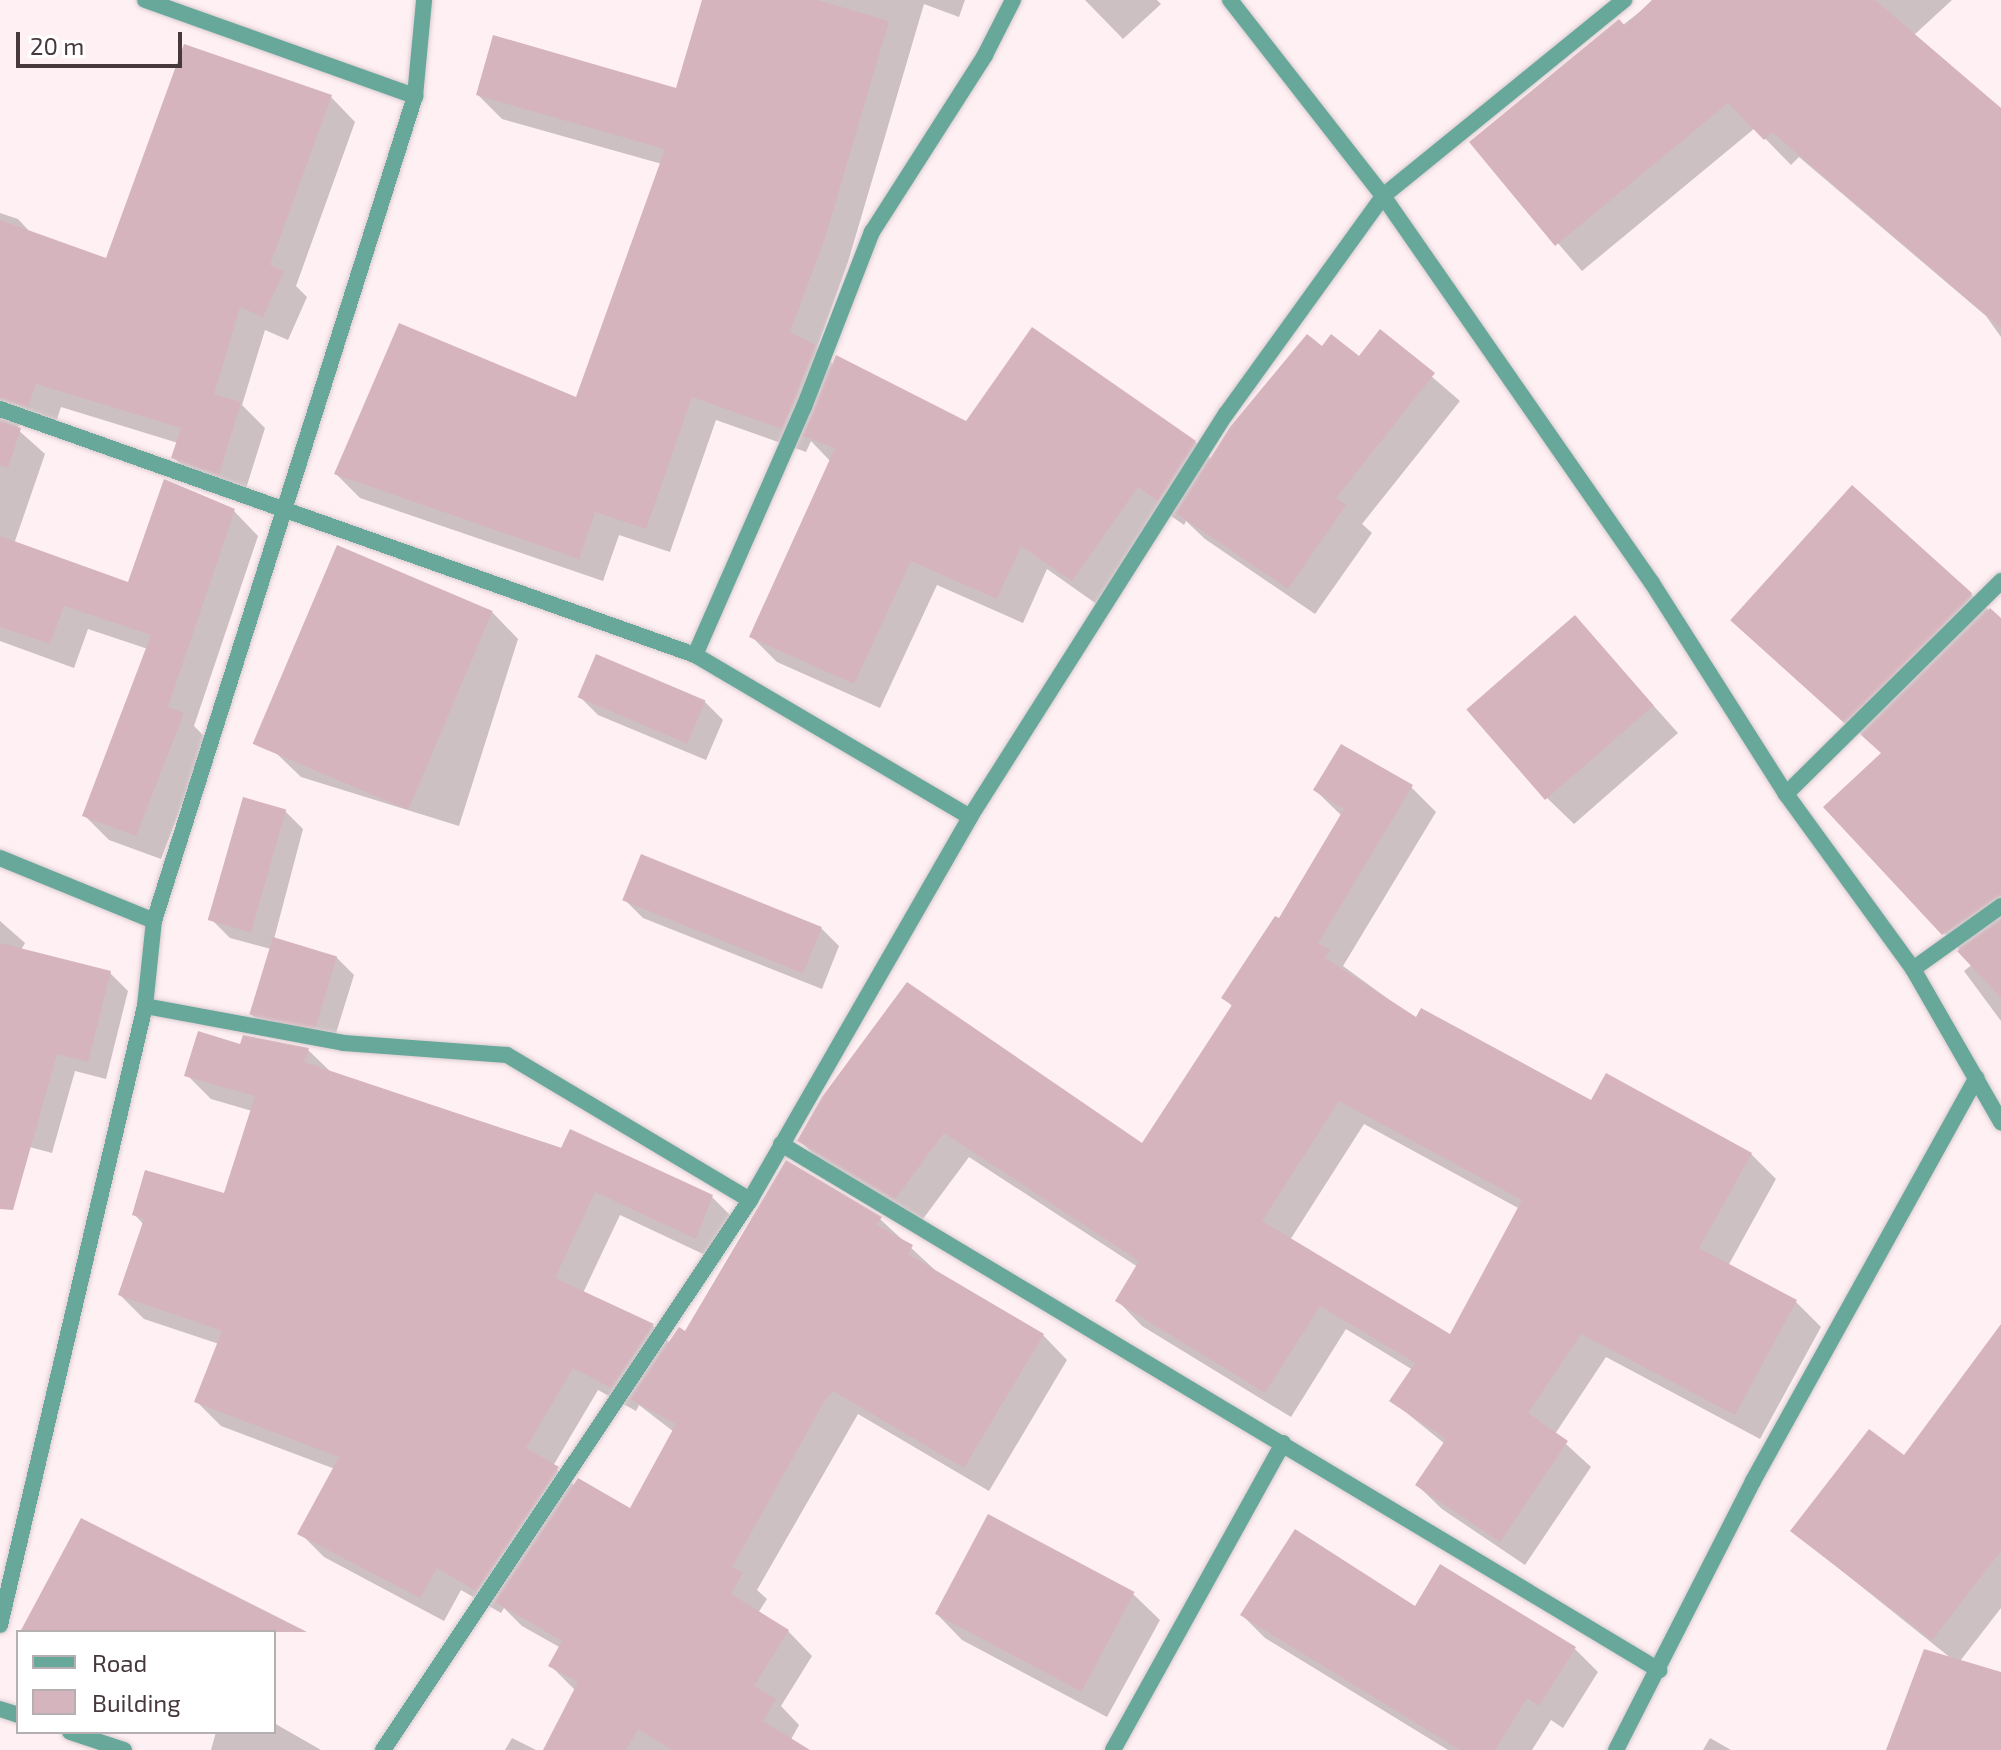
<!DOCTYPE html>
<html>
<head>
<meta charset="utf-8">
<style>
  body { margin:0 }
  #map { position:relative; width:2001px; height:1750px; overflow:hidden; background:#fff0f4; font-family:"Exo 2",sans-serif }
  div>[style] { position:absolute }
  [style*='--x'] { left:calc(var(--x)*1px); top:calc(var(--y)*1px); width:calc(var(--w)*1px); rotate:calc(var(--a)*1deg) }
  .shadow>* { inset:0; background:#0003 }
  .building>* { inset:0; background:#d6b4bd; transform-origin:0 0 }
  .roads { filter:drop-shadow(0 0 2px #dacbcf) drop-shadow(0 0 2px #dacbcf) }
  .street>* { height:16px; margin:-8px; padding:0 8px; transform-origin:8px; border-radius:8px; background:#67a89a }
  span { translate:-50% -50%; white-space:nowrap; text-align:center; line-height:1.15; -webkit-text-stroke:6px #fff; paint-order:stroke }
  .legend { position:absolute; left:16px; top:1630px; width:260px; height:104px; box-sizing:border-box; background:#fff; border:2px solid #b5afb1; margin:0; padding:10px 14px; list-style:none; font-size:24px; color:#46383b }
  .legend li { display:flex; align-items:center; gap:16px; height:40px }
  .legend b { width:40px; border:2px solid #b5afb1 }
  .scale { position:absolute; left:16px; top:32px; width:166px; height:36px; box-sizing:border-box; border:4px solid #46383b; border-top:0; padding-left:10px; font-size:24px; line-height:28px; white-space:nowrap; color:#46383b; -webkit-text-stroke:6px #fff; paint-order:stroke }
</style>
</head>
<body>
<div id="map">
  <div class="shadow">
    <div style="clip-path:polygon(704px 0,965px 0,959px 17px,924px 4px,848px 262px,817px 348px,834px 365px,966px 424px,1195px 442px,1212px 460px,1322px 348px,1360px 359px,1380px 332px,1460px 401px,1362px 524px,1372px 533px,1315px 614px,1205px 539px,1186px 521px,1184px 525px,1164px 511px,1098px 605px,1047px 569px,1023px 623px,937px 585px,880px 708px,777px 662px,752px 637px,831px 462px,811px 441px,806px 452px,716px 420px,670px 552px,619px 535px,603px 581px,360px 498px,336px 474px,577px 400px,662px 164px,502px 119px,478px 95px,678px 90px)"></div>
    <div style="clip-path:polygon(1085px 0,1157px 0,1161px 4px,1123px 39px)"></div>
    <div style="clip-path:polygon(1655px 0,1952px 0,1914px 35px,2001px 110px,2001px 337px,1986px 316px,1799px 157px,1791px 165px,1755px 128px,1582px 271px,1471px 143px)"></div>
    <div style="clip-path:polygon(331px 97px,355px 122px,296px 286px,307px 297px,288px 340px,265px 330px,242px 405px,265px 428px,243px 498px,198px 482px,173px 457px,178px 443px,61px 407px,53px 431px,24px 422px,16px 428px,45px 454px,14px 544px,130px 585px,234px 511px,258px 536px,194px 726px,207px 739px,161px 859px,109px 840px,84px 815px,148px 649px,88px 629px,74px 668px,0 641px,0 213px,18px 219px,32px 234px,108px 261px)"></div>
    <div style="clip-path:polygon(1852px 488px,2001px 621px,2001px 1021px,1964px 971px,1973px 964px,1944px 933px,1883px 754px,1733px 620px)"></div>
    <div style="clip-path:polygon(492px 612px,518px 639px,459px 826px,301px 777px,274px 751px)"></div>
    <div style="clip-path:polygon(1575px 618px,1678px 733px,1574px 824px,1547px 798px)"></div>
    <div style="clip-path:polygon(580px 697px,705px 702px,723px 720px,706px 760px,598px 715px)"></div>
    <div style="clip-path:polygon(evenodd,1411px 787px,1436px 812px,1343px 966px,1417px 1020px,1592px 1103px,1751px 1154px,1776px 1179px,1728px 1266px,1796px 1302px,1821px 1327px,1760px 1439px,1606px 1357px,1555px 1434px,1591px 1467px,1525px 1565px,1442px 1509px,1417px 1485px,1445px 1444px,1392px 1401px,1413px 1370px,1346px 1329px,1291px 1417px,1142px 1326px,1118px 1301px,1138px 1267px,969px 1157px,920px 1223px,824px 1165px,799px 1140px,824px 1098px,1142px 1146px,1233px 1007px,1224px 998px,1280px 921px,1342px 816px,1315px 790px,1411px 787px,1364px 1124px,1520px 1209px,1451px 1336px,1290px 1240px,1364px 1124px)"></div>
    <div style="clip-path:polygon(285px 811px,303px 829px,274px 939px,336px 957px,354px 975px,333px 1043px,269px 1032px,251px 1014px,271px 949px,230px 938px,212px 920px)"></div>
    <div style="clip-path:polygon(625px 900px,821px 928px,839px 946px,822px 989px,643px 918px)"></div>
    <div style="clip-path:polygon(0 921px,25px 943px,21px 950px,110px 973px,128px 991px,106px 1079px,75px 1071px,52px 1153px,0 1139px)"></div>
    <div style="clip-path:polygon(evenodd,242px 1046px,308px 1050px,332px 1073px,712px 1197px,736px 1221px,720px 1262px,620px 1215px,583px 1293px,653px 1326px,670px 1343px,880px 1219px,936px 1271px,1043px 1335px,1067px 1360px,989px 1491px,858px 1414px,757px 1590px,767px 1599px,758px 1613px,788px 1631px,812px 1656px,781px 1706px,799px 1725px,789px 1743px,796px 1750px,545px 1750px,576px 1691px,551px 1666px,561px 1648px,522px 1626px,504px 1608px,501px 1613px,461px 1590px,444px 1621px,324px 1557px,300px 1533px,335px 1469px,221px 1426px,197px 1402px,219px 1344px,144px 1319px,120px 1295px,144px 1225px,134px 1214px,226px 1196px,252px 1111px,211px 1099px,187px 1075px,242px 1046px,598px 1390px,636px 1411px,639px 1405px,674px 1432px,631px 1511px,575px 1486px,553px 1466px,598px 1390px)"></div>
    <div style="clip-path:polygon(2001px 1328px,2001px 1608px,1960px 1661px,2001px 1674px,2001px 1750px,1888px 1750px,1952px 1659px,1792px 1531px,1904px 1458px)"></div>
    <div style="clip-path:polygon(989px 1517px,1133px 1594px,1160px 1620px,1107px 1717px,962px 1640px,936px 1613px)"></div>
    <div style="clip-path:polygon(1415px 1609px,1575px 1649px,1598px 1672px,1563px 1728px,1551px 1720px,1532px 1750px,1448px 1750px,1265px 1638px,1242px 1615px)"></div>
    <div style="clip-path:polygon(274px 1723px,321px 1750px,211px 1750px,216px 1732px,274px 1732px)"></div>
    <div style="clip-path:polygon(512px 1738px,536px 1750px,505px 1750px)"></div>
    <div style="clip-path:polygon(1710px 1738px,1731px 1750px,1703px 1750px)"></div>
  </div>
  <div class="building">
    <div style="clip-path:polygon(702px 0,817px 0,889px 21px,825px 238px,790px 332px,816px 345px,782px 429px,692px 397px,646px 529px,595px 512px,579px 559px,334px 474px,399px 323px,576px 397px,665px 149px,476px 95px,493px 35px,676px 88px)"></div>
    <div style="clip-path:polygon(1652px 0,1875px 0,2001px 108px,2001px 328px,1772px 132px,1764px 140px,1728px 103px,1555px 246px,1469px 142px,1619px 19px,1625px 26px)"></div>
    <div style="clip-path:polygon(184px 44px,332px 95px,270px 265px,284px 271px,263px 317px,240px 307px,214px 394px,241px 402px,219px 475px,171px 458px,181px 428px,36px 384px,28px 407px,0 398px,0 220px,106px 258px)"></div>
    <div style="clip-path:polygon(1032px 327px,1196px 441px,1158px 501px,1138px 487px,1072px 581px,1021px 546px,997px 599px,911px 561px,854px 684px,749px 637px,835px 448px,803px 436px,836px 355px,966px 421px)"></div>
    <div style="clip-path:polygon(1380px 329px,1435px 373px,1336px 498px,1346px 505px,1288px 589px,1176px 513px,1230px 427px,1307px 334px,1322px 346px,1331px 334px,1359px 356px)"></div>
    <div style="clip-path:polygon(0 421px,21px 428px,8px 468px,0 466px)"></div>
    <div style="clip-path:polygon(164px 479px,235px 509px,168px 707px,184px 713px,136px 836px,82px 816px,151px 635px,64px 606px,50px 644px,0 627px,0 536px,128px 582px)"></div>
    <div style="left:1852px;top:485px;width:162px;height:182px;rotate:42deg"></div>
    <div style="left:337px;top:545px;width:169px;height:216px;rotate:23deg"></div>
    <div style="clip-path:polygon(1990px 608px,2001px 618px,2001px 895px,1942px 935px,1823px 807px,1881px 753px,1861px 735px)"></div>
    <div style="left:1575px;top:615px;width:120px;height:144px;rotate:49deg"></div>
    <div style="left:596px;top:654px;width:119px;height:47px;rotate:23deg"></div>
    <div style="clip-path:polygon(evenodd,1341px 744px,1413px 785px,1318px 943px,1330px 950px,1325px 958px,1416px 1017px,1421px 1008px,1591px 1100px,1606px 1073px,1752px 1153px,1699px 1248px,1797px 1300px,1735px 1415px,1581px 1334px,1528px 1413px,1568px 1441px,1500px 1542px,1415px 1485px,1446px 1439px,1389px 1401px,1415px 1363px,1320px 1306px,1265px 1393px,1115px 1301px,1139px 1261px,944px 1133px,895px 1199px,797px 1141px,822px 1097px,907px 982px,1142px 1143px,1232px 1005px,1221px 998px,1275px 916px,1279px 918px,1344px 809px,1313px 790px,1341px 744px,1339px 1101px,1522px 1200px,1450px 1334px,1262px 1221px,1339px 1101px)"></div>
    <div style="left:243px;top:797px;width:45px;height:128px;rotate:16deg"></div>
    <div style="left:641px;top:854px;width:195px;height:50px;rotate:22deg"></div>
    <div style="clip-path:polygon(2001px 920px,2001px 998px,1957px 951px)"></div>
    <div style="left:273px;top:937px;width:67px;height:81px;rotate:17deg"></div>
    <div style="clip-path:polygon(0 943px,111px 971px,88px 1062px,57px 1054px,13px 1210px,0 1209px)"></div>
    <div style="clip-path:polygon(198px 1031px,240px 1044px,243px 1035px,309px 1048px,304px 1062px,561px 1148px,570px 1129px,713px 1195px,696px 1239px,595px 1192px,555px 1278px,654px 1324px,611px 1388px,573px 1368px,526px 1448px,559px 1467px,476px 1591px,437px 1568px,420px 1598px,297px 1534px,339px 1457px,194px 1402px,222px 1331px,118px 1295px,144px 1219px,132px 1215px,145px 1170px,224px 1193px,255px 1096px,184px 1076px)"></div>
    <div style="clip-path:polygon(786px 1160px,882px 1217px,876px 1225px,913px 1245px,908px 1254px,1044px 1334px,964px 1468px,833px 1391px,825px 1400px,732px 1567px,743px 1573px,731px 1594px,789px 1630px,754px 1686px,776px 1699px,763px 1721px,810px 1750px,672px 1750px,638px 1729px,626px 1750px,543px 1750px,578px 1682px,548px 1666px,562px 1641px,495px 1602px,578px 1478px,630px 1508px,676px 1424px,630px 1399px,679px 1327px,685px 1331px)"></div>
    <div style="clip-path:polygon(2001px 1324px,2001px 1551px,1932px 1640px,1790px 1531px,1869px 1429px,1904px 1455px)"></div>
    <div style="left:988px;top:1514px;width:166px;height:113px;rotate:28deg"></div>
    <div style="clip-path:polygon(81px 1518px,307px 1632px,20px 1632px)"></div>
    <div style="clip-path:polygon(1295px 1529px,1415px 1606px,1440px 1564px,1576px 1647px,1539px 1706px,1527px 1698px,1495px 1750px,1460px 1750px,1240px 1615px)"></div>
    <div style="clip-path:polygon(1924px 1649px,2001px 1672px,2001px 1750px,1886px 1750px)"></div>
  </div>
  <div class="roads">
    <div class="street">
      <div style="--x:145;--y:0;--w:287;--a:19.6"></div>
      <div style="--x:1230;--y:0;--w:249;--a:52"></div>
      <div style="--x:1383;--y:196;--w:471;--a:55.2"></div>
      <div style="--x:1652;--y:583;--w:250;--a:57.6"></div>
      <div style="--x:1786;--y:794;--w:216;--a:54"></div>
      <div style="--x:1913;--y:969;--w:177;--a:60.1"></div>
      <div style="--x:0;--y:409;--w:737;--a:19.49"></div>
      <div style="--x:695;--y:655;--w:319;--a:30.5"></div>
      <div style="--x:695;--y:655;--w:271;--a:-66.3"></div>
      <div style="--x:804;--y:407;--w:188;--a:-68.8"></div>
      <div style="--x:872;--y:232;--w:210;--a:-57.4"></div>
      <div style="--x:985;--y:55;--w:62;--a:-63"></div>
      <div style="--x:1786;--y:794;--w:303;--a:-44.7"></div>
      <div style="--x:0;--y:858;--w:166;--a:22.2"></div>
      <div style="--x:1913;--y:969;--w:108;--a:-35.6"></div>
      <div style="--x:145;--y:1006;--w:202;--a:10.5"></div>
      <div style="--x:344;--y:1043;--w:163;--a:4.2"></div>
      <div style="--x:507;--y:1055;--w:283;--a:30.8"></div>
      <div style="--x:781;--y:1144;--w:1024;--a:30.93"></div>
      <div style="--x:0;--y:1625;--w:636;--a:-76.82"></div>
      <div style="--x:145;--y:1006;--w:85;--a:-84"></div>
      <div style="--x:154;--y:921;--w:865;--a:-72.44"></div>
      <div style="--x:415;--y:96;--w:96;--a:-84.6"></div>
      <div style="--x:0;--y:1709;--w:19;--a:18"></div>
      <div style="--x:70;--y:1732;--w:57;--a:18.4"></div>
      <div style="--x:383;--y:1750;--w:661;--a:-56.29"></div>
      <div style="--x:750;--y:1200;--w:442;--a:-60.1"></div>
      <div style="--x:970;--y:817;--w:477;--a:-57.6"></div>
      <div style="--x:1226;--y:414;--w:269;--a:-54.2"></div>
      <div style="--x:1383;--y:196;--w:311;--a:-39.1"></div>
      <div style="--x:1113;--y:1750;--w:351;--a:-61"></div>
      <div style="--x:1616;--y:1750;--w:302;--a:-63"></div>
      <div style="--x:1753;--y:1481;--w:461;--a:-61"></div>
    </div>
  </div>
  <ul class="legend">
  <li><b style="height:10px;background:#67a89a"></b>Road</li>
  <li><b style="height:22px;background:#d6b4bd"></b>Building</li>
  </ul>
  <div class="scale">20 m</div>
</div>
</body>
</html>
